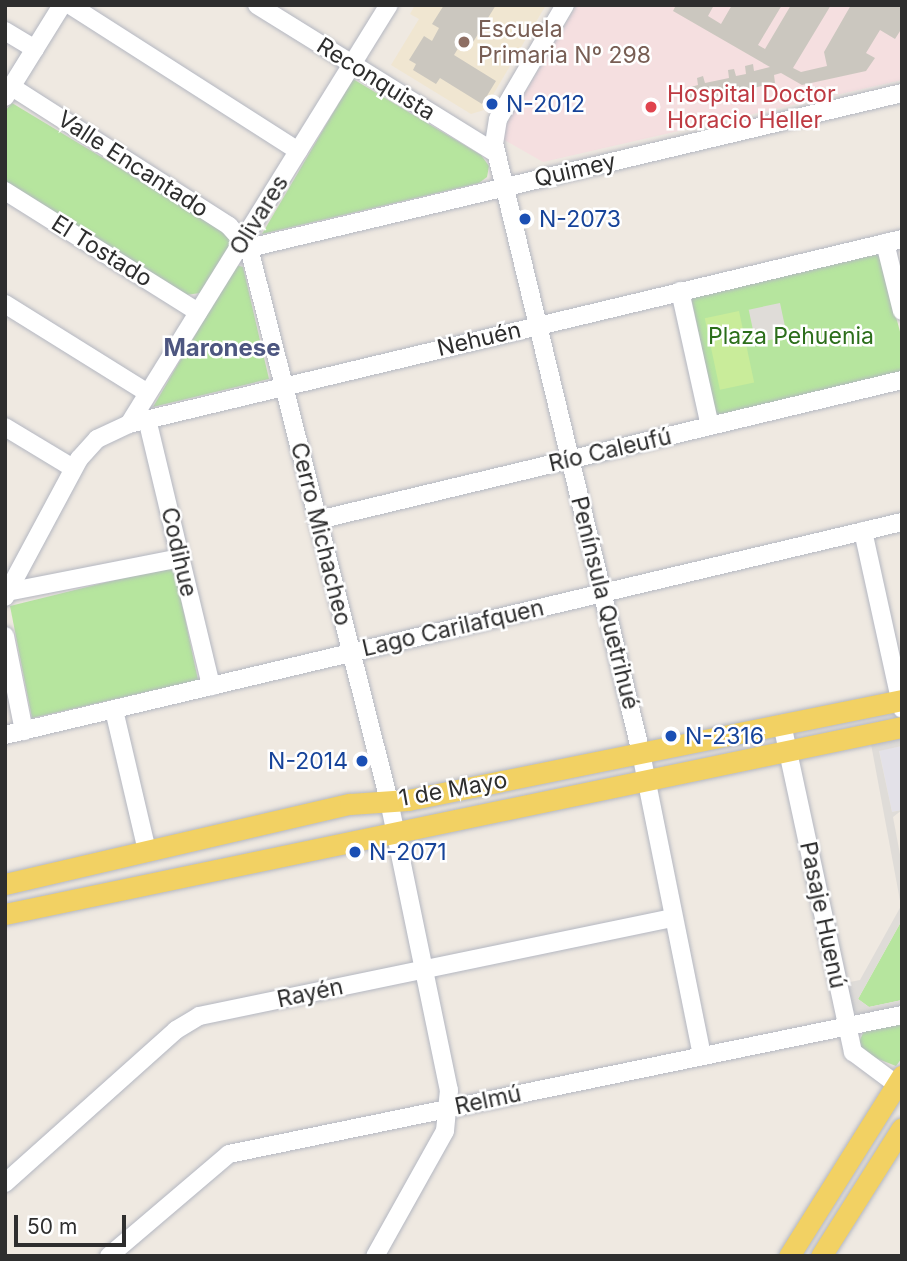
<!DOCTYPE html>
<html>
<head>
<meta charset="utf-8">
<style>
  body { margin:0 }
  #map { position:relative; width:907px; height:1261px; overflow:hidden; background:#efe9e1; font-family:Inter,sans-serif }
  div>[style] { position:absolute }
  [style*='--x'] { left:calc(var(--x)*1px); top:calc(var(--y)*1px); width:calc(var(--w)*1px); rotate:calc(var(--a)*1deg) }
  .industrial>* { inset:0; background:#e3e1e8 }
  .education>* { inset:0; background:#f0e6d1 }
  .medical>* { inset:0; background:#f5dfe0 }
  .green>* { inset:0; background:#b6e59e }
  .pitch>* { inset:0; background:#c9ec9a; transform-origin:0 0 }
  .plaza>* { inset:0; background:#dfdcd8; transform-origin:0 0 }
  .building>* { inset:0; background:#cbc7bf }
  .roads { filter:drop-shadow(0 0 2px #b4b7c1) drop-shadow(0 0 2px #b4b7c1) }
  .minor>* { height:18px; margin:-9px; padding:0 9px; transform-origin:9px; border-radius:9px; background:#fff }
  .major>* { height:21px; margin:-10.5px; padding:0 10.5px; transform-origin:10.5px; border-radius:10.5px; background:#f2d163 }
  .dots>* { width:19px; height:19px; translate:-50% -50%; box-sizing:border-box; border:4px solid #fff; border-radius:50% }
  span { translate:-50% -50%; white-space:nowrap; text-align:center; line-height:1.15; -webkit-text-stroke:5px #fff; paint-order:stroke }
  .education-label { font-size:23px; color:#785e54 }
  .left { translate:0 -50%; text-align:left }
  .street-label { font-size:23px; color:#2e2e2e }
  .health-label { font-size:23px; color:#be3a42 }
  .transit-label { font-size:23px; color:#164399 }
  .right { translate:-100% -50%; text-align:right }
  .park-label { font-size:23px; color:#2c6e1b }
  .neighbourhood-label { font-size:24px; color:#4d5680; font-weight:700 }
  .frame { position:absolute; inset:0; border:7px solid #2e2e2e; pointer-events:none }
  .scale { position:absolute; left:14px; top:1215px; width:112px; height:32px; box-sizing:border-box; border:4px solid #2e2e2e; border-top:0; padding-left:9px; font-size:21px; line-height:24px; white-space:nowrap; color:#2e2e2e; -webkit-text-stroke:5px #fff; paint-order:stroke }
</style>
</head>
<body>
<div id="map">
  <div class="industrial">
    <div style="clip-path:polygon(902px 746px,902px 810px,892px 812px,879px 750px)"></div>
  </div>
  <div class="education">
    <div style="clip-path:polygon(415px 5px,546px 5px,484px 110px,471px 114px,391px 65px,419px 19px,410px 14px)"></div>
  </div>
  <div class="medical">
    <div style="clip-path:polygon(577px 5px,902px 5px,902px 80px,543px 162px,499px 137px)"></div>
  </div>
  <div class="green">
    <div style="clip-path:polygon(353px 79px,481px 155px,489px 166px,487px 177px,479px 183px,262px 234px)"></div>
    <div style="clip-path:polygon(12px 103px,229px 234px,231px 243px,200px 293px,186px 295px,5px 183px,5px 111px)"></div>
    <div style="clip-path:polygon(879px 254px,902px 339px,902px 374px,716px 415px,691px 297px)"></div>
    <div style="clip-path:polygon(236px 265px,243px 267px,269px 379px,153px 407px)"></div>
    <div style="clip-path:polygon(164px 568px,175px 571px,198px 680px,32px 718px,10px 606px)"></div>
    <div style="clip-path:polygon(902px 920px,902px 1000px,869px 1007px,858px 999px)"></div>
    <div style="clip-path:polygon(902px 1022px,902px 1058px,896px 1066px,863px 1053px,859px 1042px,864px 1031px)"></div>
  </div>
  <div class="pitch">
    <div style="left:739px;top:311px;width:73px;height:35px;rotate:78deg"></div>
  </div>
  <div class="plaza">
    <div style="left:780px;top:303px;width:34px;height:32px;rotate:78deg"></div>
    <div style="clip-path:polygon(902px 738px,902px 746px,879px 751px,892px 812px,902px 810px,893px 817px,902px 865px,902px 920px,858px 999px,869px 1007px,902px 1000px,902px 1006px,858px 1014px,851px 1009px,845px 983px,860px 980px,901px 906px,871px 744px)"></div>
  </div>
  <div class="building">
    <div style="clip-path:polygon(444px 5px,496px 5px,470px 47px,462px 42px,454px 55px,496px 81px,482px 104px,440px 78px,436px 84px,413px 70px,416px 64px,409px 60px,424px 36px,432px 41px,439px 28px,432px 24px)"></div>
    <div style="clip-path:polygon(676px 5px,714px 5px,708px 16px,721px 24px,732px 5px,782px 5px,758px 45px,765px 49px,791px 5px,831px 5px,793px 68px,801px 72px,827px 66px,824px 52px,851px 5px,902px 5px,902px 28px,895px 39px,880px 30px,866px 53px,875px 58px,866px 71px,802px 85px,781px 73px,774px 75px,775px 83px,688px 103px,684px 89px,698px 85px,697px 78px,703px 76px,705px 83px,729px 78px,728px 70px,734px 69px,736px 76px,746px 74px,745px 66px,753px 64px,754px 71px,770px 67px,673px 11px)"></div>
  </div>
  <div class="roads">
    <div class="minor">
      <div style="--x:70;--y:5;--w:271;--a:32.6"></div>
      <div style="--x:257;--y:5;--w:281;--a:31.8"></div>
      <div style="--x:565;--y:5;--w:132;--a:120.4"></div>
      <div style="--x:498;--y:119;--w:24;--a:99"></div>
      <div style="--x:494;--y:143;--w:627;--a:76.45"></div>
      <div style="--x:641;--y:753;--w:309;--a:78.6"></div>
      <div style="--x:5;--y:31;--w:35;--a:31"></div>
      <div style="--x:12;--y:87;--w:258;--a:32.6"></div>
      <div style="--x:229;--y:226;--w:30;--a:48"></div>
      <div style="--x:249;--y:248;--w:570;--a:75.79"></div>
      <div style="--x:389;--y:801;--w:295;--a:78.3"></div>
      <div style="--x:449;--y:1090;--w:41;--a:95.6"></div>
      <div style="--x:445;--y:1131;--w:143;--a:119.2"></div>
      <div style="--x:5;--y:97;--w:108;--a:-58.2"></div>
      <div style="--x:5;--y:191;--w:228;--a:32.1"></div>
      <div style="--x:885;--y:243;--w:70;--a:76"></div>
      <div style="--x:249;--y:248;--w:671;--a:-13.35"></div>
      <div style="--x:680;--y:291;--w:138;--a:77.5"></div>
      <div style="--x:5;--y:304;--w:168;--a:31.9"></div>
      <div style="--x:147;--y:419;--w:275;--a:76.5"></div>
      <div style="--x:129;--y:424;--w:493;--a:-58.2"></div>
      <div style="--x:5;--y:427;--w:79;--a:31.1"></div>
      <div style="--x:318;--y:520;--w:601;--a:-13.48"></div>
      <div style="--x:863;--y:531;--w:182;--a:77.6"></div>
      <div style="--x:7;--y:592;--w:176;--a:-11.1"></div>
      <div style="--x:5;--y:597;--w:157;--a:-61.8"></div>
      <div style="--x:79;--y:459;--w:27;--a:-48"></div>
      <div style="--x:97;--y:439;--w:35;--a:-25"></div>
      <div style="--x:129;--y:424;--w:795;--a:-13.46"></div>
      <div style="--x:5;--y:636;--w:97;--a:78.7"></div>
      <div style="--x:114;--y:710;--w:145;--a:76.8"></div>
      <div style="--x:782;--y:724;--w:336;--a:77.8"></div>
      <div style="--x:853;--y:1052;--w:54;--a:36.7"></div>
      <div style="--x:5;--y:735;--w:922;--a:-13.36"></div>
      <div style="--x:5;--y:1183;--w:229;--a:-41.8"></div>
      <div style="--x:176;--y:1030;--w:27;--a:-31"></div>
      <div style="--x:199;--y:1016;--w:484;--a:-11.7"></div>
      <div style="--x:109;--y:1256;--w:157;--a:-40.4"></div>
      <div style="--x:229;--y:1154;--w:687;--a:-11.67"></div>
    </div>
    <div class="major">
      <div style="--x:5;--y:884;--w:354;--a:-13.1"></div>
      <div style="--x:350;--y:804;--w:58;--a:-3.9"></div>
      <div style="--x:408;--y:800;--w:504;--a:-11.44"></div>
      <div style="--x:5;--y:914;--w:916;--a:-11.78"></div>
      <div style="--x:789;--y:1256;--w:213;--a:-57.9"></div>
      <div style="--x:821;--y:1256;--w:151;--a:-57.7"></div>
    </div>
  </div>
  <div class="dots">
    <div style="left:464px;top:42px;background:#8d6e63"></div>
    <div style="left:492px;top:104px;background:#1a4fb4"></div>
    <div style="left:651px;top:107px;background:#e0444e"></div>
    <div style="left:525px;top:219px;background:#1a4fb4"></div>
    <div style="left:671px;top:736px;background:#1a4fb4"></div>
    <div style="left:362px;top:761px;background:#1a4fb4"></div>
    <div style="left:355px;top:852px;background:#1a4fb4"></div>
  </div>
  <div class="education-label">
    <span class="left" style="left:478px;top:42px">Escuela<br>Primaria Nº 298</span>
  </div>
  <div class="street-label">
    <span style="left:376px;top:79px;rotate:32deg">Reconquista</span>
    <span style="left:133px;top:164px;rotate:33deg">Valle Encantado</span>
    <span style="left:575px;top:170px;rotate:-13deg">Quimey</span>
    <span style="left:259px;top:215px;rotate:-58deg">Olivares</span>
    <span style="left:102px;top:251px;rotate:32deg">El Tostado</span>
    <span style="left:479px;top:339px;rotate:-13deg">Nehuén</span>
    <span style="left:610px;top:450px;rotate:-13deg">Río Caleufú</span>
    <span style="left:321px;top:534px;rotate:76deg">Cerro Michacheo</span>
    <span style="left:179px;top:552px;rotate:77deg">Codihue</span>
    <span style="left:605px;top:603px;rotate:76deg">Península Quetrihué</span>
    <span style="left:453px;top:628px;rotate:-13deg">Lago Carilafquen</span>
    <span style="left:453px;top:789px;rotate:-10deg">1 de Mayo</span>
    <span style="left:823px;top:915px;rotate:78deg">Pasaje Huenú</span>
    <span style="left:310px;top:993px;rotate:-12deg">Rayén</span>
    <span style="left:488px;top:1100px;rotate:-12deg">Relmú</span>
  </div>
  <div class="health-label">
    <span class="left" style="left:667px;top:107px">Hospital Doctor<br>Horacio Heller</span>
  </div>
  <div class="transit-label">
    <span class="left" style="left:506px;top:104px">N-2012</span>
    <span class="left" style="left:539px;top:219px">N-2073</span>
    <span class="left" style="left:685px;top:736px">N-2316</span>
    <span class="right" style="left:348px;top:761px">N-2014</span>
    <span class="left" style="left:369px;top:852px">N-2071</span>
  </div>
  <div class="park-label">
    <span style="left:791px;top:336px">Plaza Pehuenia</span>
  </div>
  <div class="neighbourhood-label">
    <span style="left:222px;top:348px">Maronese</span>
  </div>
  <div class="frame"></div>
  <div class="scale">50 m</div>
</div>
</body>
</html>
